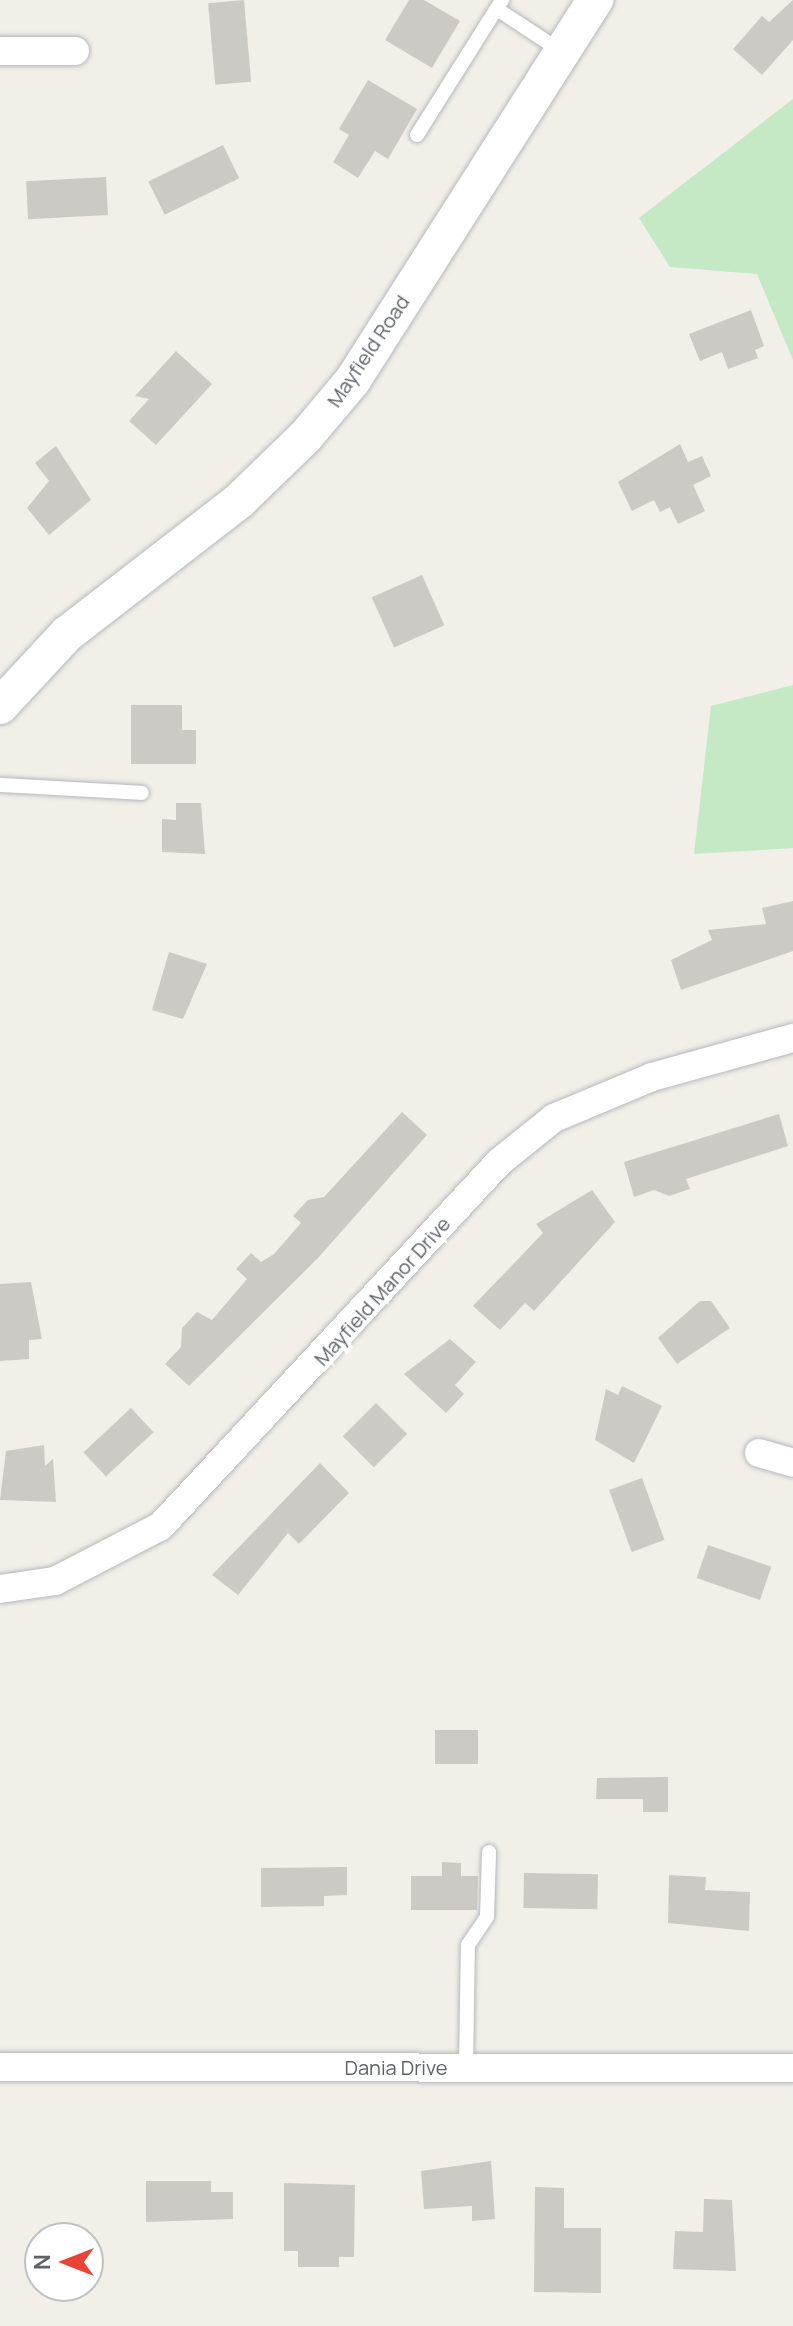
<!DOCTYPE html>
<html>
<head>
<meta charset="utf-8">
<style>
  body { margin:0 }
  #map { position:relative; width:793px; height:2326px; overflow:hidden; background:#f1efe8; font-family:Manrope,sans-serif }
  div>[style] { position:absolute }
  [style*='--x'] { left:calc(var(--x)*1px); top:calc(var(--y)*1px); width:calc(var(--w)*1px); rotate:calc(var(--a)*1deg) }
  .green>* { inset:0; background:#c5e8c5 }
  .building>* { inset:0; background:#cccac5; transform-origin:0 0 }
  .roads { filter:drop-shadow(0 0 2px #b5b8bc) drop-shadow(0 0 2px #b5b8bc) }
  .service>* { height:14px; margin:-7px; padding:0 7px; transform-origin:7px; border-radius:7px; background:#fff }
  .minor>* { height:28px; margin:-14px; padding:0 14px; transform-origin:14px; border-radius:14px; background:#fff }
  .tertiary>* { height:36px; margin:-18px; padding:0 18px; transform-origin:18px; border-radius:18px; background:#fff }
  span { translate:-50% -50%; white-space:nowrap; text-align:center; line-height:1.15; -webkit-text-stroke:8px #fff; paint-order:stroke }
  .street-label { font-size:20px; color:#5f6368 }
  .north { position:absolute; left:24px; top:2222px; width:80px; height:80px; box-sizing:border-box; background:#fff; border:2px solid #bfc1c3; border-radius:50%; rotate:270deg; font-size:22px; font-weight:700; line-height:32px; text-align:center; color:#5f6368 }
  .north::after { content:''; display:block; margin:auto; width:28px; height:36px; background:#ea4335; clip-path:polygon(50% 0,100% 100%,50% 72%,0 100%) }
</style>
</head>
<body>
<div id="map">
  <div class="green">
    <div style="clip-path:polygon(793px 99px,793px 360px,757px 274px,670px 267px,639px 218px)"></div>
    <div style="clip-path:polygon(793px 685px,793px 848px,694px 854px,711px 706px)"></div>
  </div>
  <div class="building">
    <div style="left:244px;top:0;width:82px;height:36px;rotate:85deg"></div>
    <div style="clip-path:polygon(409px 0,424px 0,460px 21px,432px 68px,385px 40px)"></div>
    <div style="clip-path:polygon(793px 0,793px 40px,762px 75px,733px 49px,762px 16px,769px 22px)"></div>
    <div style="clip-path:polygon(368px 80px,417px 109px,388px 159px,375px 151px,358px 178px,333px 162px,349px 135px,339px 129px)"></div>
    <div style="left:223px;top:145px;width:37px;height:83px;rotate:64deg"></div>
    <div style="left:106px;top:177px;width:38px;height:80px;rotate:87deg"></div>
    <div style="clip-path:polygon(751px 310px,764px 346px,755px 350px,758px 358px,728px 369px,722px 352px,700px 361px,689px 334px)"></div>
    <div style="clip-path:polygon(176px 351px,212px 384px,156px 445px,129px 421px,149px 399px,135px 396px)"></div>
    <div style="clip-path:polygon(680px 444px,688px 462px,702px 456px,711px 476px,693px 485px,705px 511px,678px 524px,670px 507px,660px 512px,654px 500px,632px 511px,618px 482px)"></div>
    <div style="clip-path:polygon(56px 446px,91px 500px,49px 535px,27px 508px,49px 481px,35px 463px)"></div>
    <div style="left:422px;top:575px;width:55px;height:55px;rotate:66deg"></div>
    <div style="clip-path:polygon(131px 705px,182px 705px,182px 730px,196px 730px,196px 764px,131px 764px)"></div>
    <div style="clip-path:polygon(176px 803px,201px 803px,205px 854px,162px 852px,162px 819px,176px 820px)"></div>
    <div style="clip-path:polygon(793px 901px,793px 951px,681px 990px,671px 960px,712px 940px,708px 930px,766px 924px,762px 908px)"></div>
    <div style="clip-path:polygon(169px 952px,207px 964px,183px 1019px,152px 1010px)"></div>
    <div style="clip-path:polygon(402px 1112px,427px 1135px,318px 1258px,189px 1386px,165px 1364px,181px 1347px,182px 1328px,197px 1312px,212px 1320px,247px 1279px,236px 1269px,251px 1253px,261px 1262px,274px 1254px,301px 1223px,293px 1216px,308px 1200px,324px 1197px)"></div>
    <div style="clip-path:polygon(779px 1114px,788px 1146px,686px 1179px,690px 1189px,669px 1196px,654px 1190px,634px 1197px,624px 1162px)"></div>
    <div style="clip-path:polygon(592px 1190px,615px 1222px,534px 1311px,525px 1303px,500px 1330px,473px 1306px,543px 1233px,536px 1224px)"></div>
    <div style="clip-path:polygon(31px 1282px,42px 1339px,29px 1340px,29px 1359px,0 1361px,0 1284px)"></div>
    <div style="clip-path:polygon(700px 1301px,711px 1301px,730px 1328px,677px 1364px,658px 1338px)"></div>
    <div style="clip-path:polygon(450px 1339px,476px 1362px,455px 1385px,464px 1394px,446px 1413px,404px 1374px)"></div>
    <div style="clip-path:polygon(622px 1386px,662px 1406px,634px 1463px,595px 1440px,606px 1389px,618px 1395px)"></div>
    <div style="left:376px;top:1403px;width:44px;height:47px;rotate:45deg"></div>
    <div style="left:131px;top:1408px;width:33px;height:65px;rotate:47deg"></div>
    <div style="clip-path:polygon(44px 1445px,45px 1466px,53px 1459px,56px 1502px,0 1500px,6px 1451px)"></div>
    <div style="clip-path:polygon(320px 1463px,349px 1493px,299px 1544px,288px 1533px,238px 1595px,212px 1575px)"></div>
    <div style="left:642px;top:1478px;width:66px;height:35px;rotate:70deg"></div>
    <div style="left:708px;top:1545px;width:67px;height:35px;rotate:19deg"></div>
    <div style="left:435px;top:1730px;width:43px;height:34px"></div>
    <div style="clip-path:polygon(668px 1777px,668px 1812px,643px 1812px,643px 1799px,596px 1799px,597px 1778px)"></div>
    <div style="clip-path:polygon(442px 1862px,461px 1863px,461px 1876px,478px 1876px,477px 1910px,411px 1910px,411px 1876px,442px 1876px)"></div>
    <div style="clip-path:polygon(347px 1867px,347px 1895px,324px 1896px,324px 1906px,261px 1907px,261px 1868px)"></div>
    <div style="left:524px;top:1873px;width:74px;height:35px;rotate:1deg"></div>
    <div style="clip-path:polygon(669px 1875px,706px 1877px,705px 1890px,750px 1892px,749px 1931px,668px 1923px)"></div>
    <div style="clip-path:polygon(491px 2161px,495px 2219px,472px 2221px,472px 2206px,424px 2209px,421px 2171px)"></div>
    <div style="clip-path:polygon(146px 2181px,211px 2181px,211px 2192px,233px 2192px,233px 2219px,146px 2222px)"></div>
    <div style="clip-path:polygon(284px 2183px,355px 2185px,354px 2257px,339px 2257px,339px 2267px,298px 2267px,298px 2251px,284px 2251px)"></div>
    <div style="clip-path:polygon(535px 2187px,564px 2188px,564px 2228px,601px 2228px,601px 2293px,534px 2292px)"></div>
    <div style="clip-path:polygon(704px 2199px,732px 2200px,736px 2271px,673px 2269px,675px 2231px,703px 2232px)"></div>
  </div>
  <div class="roads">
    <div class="service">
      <div style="--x:497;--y:9;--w:77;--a:33.3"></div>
      <div style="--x:417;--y:135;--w:160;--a:-57.8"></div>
      <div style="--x:0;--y:785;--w:142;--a:3.2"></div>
      <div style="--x:466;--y:2067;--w:122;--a:-89.1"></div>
      <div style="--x:468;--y:1945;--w:34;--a:-56"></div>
      <div style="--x:487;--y:1917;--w:65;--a:-88.2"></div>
    </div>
    <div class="minor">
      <div style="--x:0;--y:51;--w:75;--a:0"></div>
      <div style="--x:759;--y:1453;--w:35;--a:16"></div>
      <div style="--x:0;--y:1589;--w:56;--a:-8.3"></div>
      <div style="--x:55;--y:1581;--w:119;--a:-27.4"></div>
      <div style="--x:161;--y:1526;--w:495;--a:-47.1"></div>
      <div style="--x:498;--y:1163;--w:72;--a:-38.8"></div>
      <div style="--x:554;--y:1118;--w:106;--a:-22.7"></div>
      <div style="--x:652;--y:1077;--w:146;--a:-15.5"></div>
      <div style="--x:0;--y:2067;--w:793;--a:0.07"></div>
    </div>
    <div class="tertiary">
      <div style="--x:0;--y:706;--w:98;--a:-47.1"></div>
      <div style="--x:67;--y:634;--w:217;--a:-37.7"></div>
      <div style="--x:239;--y:501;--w:93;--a:-44.1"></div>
      <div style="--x:306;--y:436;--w:73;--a:-50"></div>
      <div style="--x:353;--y:380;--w:451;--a:-57.5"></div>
    </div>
  </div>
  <div class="street-label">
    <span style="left:368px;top:351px;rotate:-56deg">Mayfield Road</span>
    <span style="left:382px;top:1291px;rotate:-48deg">Mayfield Manor Drive</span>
    <span style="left:396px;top:2067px">Dania Drive</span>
  </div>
  <div class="north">N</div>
</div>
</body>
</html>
